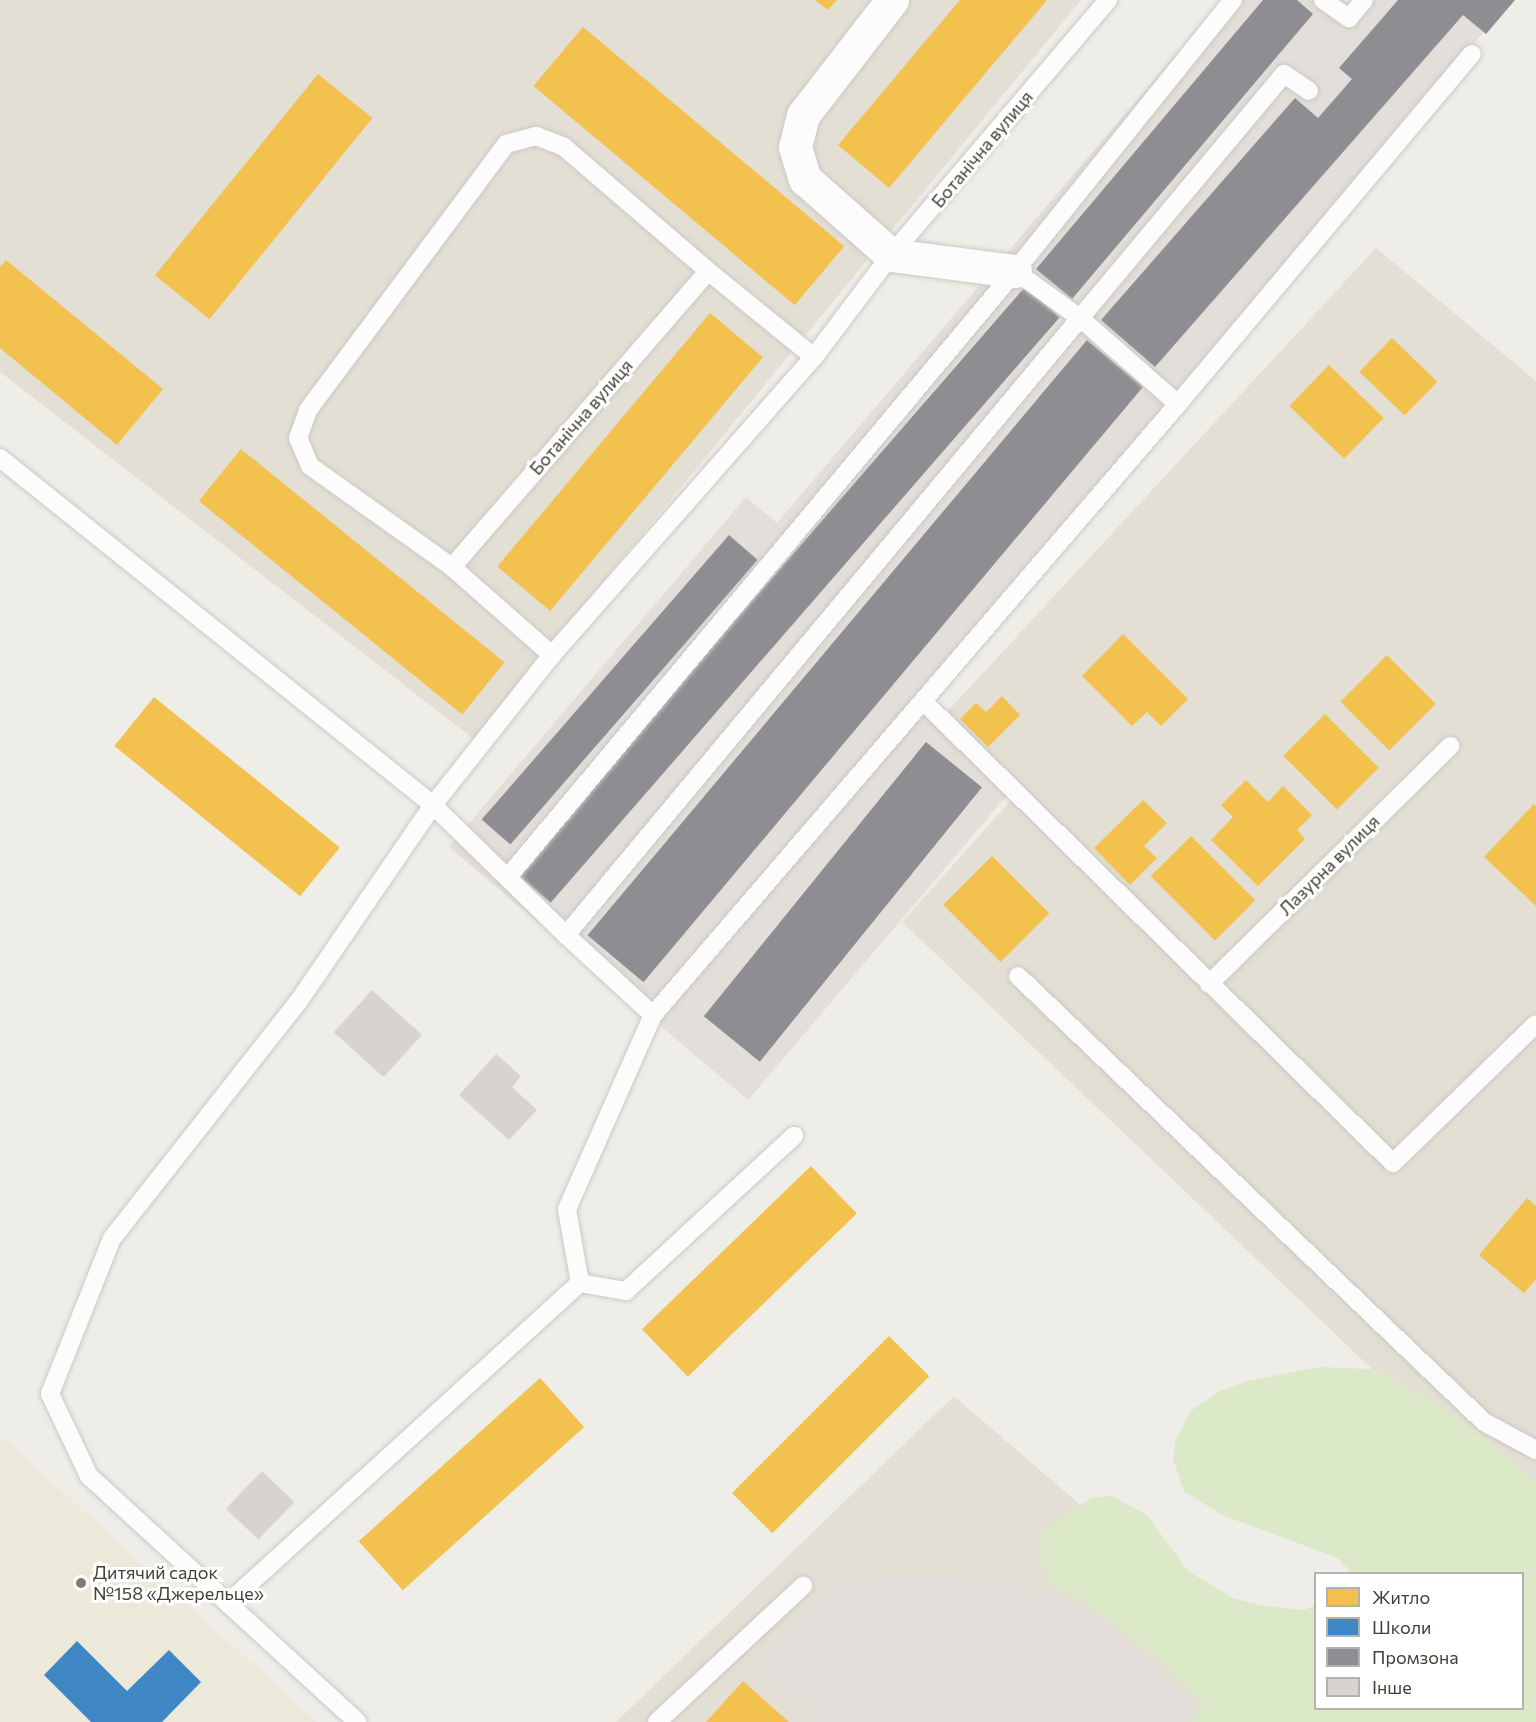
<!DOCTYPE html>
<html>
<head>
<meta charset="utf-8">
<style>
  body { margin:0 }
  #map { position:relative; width:1536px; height:1722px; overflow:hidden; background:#efede8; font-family:Commissioner,sans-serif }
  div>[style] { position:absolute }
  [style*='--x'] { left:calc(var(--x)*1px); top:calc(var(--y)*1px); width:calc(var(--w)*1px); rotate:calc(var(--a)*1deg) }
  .residential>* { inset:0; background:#e3dfd5 }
  .industrial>* { inset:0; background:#e2ded9 }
  .education>* { inset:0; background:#ece8da }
  .green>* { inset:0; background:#dce9c9 }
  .homes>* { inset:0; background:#f2c14e; transform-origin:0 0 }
  .schools>* { inset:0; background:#3f88c5 }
  .industry>* { inset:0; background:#8d8d92; transform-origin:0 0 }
  .building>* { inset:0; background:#d7d4cf; transform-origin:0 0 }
  .roads { filter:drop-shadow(0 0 2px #cbc9c4) drop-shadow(0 0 2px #cbc9c4) }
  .service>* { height:18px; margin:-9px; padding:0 9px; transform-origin:9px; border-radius:9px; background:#fdfcfc }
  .minor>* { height:33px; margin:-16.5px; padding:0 16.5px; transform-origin:16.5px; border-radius:16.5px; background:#fdfcfc }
  .dots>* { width:16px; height:16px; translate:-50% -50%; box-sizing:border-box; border:3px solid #fff; border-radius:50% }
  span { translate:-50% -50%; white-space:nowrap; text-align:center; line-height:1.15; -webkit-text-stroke:6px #fff; paint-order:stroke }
  .street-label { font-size:18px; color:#443e35 }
  .poi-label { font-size:18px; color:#443e35 }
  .left { translate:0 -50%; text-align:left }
  .legend { position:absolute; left:1314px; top:1572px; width:210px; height:138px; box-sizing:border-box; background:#fff; border:2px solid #b4b2ae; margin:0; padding:8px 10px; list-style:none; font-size:18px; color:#443e35 }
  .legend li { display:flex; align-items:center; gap:12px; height:30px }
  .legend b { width:30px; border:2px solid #b4b2ae }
</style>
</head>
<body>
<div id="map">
  <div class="residential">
    <div style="clip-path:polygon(0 0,1081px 0,474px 739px,0 372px)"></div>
    <div style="clip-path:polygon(1376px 248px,1536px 381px,1536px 1525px,902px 922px,1023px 787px,946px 713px)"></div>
    <div style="clip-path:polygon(954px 1396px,1316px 1708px,1333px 1722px,616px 1722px)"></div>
  </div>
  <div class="industrial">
    <div style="clip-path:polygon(1222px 0,1344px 0,1348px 4px,1352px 0,1511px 0,910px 703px,1008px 794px,748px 1100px,449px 847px,746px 497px,777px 523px)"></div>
    <div style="clip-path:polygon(916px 1574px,983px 1580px,1050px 1592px,1093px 1615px,1156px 1666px,1195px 1708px,1183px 1722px,820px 1722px,755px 1663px,821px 1594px,849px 1582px)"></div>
  </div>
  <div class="education">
    <div style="clip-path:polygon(4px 1439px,317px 1722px,0 1722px,0 1444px)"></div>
  </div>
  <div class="green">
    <div style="clip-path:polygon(1319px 1367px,1370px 1369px,1389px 1375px,1467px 1423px,1536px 1481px,1536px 1722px,1192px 1722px,1205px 1707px,1162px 1663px,1097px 1611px,1048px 1581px,1038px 1552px,1042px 1532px,1091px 1498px,1111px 1496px,1146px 1514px,1188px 1571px,1233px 1598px,1264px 1606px,1304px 1610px,1315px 1605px,1316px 1708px,1522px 1708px,1522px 1574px,1351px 1573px,1338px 1558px,1222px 1515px,1184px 1491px,1173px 1459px,1176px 1438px,1192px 1410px,1218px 1392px,1247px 1381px)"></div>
  </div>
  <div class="homes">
    <div style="clip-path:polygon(815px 0,837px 0,828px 10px)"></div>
    <div style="clip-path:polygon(960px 0,1047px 0,889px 188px,838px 145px)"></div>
    <div style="left:583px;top:27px;width:341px;height:77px;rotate:40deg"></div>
    <div style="left:318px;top:74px;width:70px;height:259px;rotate:39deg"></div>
    <div style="clip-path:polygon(6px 260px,163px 389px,117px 445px,0 348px,0 267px)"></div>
    <div style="left:710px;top:313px;width:69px;height:331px;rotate:40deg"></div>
    <div style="left:1392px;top:338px;width:63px;height:47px;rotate:44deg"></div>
    <div style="left:1329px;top:365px;width:76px;height:57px;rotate:44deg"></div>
    <div style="left:241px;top:449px;width:339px;height:67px;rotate:39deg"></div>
    <div style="clip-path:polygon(1123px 634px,1188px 699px,1161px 726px,1147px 712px,1132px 726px,1082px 676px)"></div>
    <div style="left:1387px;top:655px;width:69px;height:66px;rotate:45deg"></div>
    <div style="clip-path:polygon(1002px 696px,1020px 715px,988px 747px,960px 719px,976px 703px,986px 712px)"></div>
    <div style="left:154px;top:697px;width:239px;height:63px;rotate:39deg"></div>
    <div style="left:1325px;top:714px;width:76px;height:59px;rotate:45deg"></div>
    <div style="clip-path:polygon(1246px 780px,1268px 802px,1283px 786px,1312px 815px,1297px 830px,1305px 839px,1258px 886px,1211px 840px,1233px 817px,1221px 805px)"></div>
    <div style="clip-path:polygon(1143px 800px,1167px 823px,1144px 846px,1157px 858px,1130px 885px,1094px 848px)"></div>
    <div style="clip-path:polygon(1534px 804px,1536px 806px,1536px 906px,1484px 857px)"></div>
    <div style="left:1191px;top:836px;width:91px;height:57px;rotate:45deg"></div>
    <div style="left:992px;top:856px;width:81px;height:69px;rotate:45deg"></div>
    <div style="left:811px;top:1166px;width:66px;height:235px;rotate:46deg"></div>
    <div style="clip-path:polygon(1527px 1198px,1536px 1206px,1536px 1279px,1524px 1293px,1479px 1255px)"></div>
    <div style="left:889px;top:1336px;width:57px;height:222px;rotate:45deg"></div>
    <div style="left:540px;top:1378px;width:66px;height:244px;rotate:48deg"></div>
    <div style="clip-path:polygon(743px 1681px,789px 1722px,706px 1722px)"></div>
  </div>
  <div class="schools">
    <div style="clip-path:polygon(77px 1641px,127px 1691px,169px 1650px,201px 1682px,162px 1722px,91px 1722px,44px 1675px)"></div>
  </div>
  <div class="industry">
    <div style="clip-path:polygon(1263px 0,1297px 0,1313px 14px,1072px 299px,1036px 269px)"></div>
    <div style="clip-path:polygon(1398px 0,1515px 0,1486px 34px,1463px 15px,1155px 367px,1101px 320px,1295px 98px,1318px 118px,1352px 79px,1339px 68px)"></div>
    <div style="left:1025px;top:287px;width:46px;height:776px;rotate:41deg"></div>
    <div style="left:1087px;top:340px;width:73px;height:777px;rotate:40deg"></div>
    <div style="left:729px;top:535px;width:38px;height:377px;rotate:41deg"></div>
    <div style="left:926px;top:742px;width:72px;height:353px;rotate:39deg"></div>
  </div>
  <div class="building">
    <div style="left:372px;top:990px;width:67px;height:57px;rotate:42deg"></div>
    <div style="clip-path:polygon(496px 1054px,521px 1076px,512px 1087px,537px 1110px,509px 1140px,459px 1095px)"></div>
    <div style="left:262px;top:1471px;width:45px;height:52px;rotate:44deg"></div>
  </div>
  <div class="roads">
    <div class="service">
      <div style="--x:1323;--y:0;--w:32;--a:35"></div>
      <div style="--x:1349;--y:18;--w:23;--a:-50"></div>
      <div style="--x:1015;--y:271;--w:348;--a:-51.2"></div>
      <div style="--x:1178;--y:404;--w:457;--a:-50"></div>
      <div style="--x:0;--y:458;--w:555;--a:38.71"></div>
      <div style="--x:433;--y:805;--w:239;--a:124.4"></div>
      <div style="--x:298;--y:1002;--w:300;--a:128.2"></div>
      <div style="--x:112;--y:1238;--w:168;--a:111.7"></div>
      <div style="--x:50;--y:1394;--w:91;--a:64.6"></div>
      <div style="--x:89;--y:1476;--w:364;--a:42.5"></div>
      <div style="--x:452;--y:567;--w:174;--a:-144.6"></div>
      <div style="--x:310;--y:466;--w:30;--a:-113"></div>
      <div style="--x:298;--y:438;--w:30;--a:-70"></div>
      <div style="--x:308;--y:410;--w:332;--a:-53.3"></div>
      <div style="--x:506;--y:144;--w:31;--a:-15"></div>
      <div style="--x:536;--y:136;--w:30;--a:21"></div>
      <div style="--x:564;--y:147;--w:190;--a:40.7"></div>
      <div style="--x:552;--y:655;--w:133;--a:-138.7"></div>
      <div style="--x:452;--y:567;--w:391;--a:-49.1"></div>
      <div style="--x:708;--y:271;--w:136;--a:39.1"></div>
      <div style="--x:814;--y:357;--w:128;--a:-53"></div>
      <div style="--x:891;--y:255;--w:335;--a:-49.6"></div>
      <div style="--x:923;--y:701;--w:659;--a:44.51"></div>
      <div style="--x:1393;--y:1163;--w:199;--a:-44.2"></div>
      <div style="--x:508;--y:877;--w:790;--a:-50.08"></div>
      <div style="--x:1015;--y:271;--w:80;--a:35.9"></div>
      <div style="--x:1080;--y:318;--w:318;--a:-50.1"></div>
      <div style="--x:1284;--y:74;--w:30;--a:34"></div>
      <div style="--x:566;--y:935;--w:803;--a:-50.2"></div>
      <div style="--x:1080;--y:318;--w:130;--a:41.3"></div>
      <div style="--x:1178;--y:404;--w:806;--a:130.67"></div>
      <div style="--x:653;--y:1015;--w:118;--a:-137.4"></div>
      <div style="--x:566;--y:935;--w:186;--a:-135.7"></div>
      <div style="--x:433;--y:805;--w:191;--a:-51.6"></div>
      <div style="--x:552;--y:655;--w:397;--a:-48.7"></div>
      <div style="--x:1018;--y:976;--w:645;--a:43.74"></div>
      <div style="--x:1484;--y:1422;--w:59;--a:28.3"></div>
      <div style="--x:1209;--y:984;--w:339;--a:-44.6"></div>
      <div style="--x:580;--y:1283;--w:75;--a:-100"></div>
      <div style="--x:567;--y:1209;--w:212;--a:-66.1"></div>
      <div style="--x:228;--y:1603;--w:476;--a:-42.3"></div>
      <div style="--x:580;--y:1283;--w:47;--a:9.9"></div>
      <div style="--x:626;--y:1291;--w:229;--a:-42.7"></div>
      <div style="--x:657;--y:1722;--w:200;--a:-43"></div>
    </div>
    <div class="minor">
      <div style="--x:892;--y:0;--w:145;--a:127.7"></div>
      <div style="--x:803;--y:115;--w:33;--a:104"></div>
      <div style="--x:795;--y:147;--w:34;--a:73"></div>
      <div style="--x:805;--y:179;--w:115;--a:41.5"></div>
      <div style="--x:891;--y:255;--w:125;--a:7.4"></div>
    </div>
  </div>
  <div class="dots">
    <div style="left:81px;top:1583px;background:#807b74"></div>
  </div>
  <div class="street-label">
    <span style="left:982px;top:149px;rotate:-50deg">Ботанічна вулиця</span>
    <span style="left:581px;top:417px;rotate:-49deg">Ботанічна вулиця</span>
    <span style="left:1329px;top:865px;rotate:-45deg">Лазурна вулиця</span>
  </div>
  <div class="poi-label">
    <span class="left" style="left:93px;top:1583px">Дитячий садок<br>№158 «Джерельце»</span>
  </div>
  <ul class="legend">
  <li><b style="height:16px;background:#f2c14e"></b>Житло</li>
  <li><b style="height:16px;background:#3f88c5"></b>Школи</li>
  <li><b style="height:16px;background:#8d8d92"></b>Промзона</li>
  <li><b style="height:16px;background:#d7d4cf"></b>Інше</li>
  </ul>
</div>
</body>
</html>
